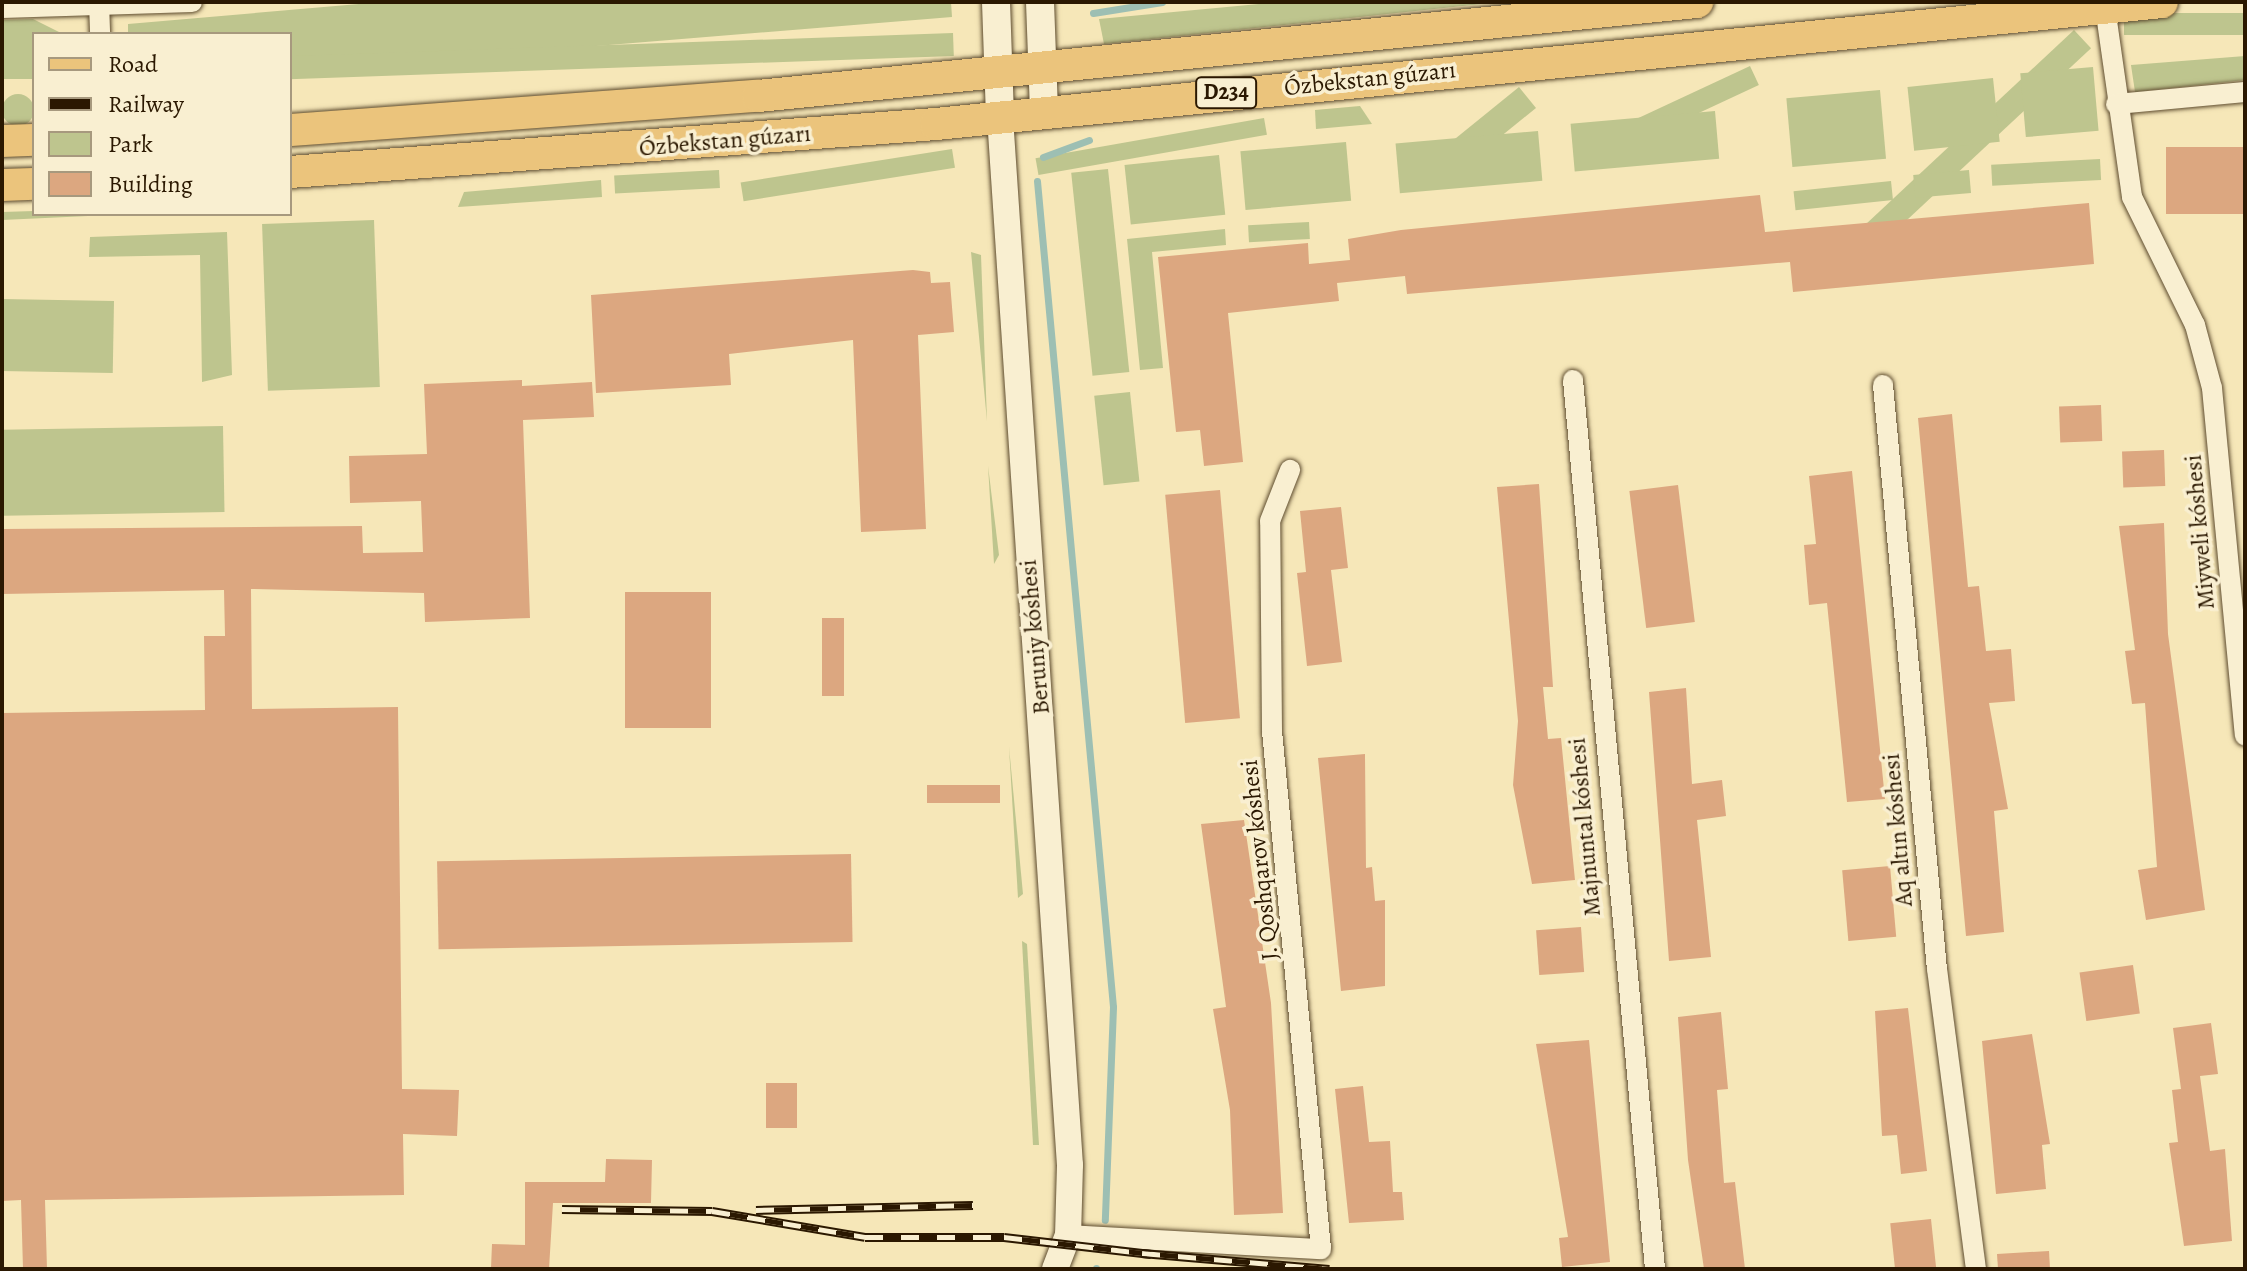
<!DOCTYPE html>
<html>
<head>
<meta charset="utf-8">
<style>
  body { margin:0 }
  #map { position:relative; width:2247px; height:1271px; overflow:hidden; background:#f6e7b8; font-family:Alegreya,serif }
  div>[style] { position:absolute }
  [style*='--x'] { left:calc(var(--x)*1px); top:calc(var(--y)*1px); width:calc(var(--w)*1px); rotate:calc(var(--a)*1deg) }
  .green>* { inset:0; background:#bec58e; transform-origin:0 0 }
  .round { border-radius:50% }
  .stream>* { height:7px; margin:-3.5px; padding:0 3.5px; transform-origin:3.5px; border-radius:3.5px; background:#9dbfb3 }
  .building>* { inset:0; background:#dca780; transform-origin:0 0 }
  .roads { filter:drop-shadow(0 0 2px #5e4c2f) drop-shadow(0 0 2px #5e4c2f) }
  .minor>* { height:20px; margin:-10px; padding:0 10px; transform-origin:10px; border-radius:10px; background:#f9efd1 }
  .tertiary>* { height:26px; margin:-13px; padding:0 13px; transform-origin:13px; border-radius:13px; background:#f9efd1 }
  .secondary>* { height:28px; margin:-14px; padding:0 14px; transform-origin:14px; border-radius:14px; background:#f9efd1 }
  .primary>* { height:32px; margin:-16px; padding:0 16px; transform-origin:16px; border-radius:16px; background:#ebc47c }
  .rail>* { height:9px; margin-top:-4.5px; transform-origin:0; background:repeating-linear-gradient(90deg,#f9efd1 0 18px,#2b1801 0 36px); box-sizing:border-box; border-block:2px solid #2b1801 }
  span { translate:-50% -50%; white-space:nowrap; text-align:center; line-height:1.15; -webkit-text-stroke:7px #f9efd1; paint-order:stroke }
  .shield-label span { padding:2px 6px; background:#f9efd1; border:2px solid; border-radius:6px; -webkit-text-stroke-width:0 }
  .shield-label { font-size:22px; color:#2b1801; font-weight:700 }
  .street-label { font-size:24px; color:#2b1801 }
  .frame { position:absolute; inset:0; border:4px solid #2b1801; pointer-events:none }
  .legend { position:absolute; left:32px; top:32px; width:260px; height:184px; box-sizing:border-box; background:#f9efd1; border:2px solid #a7997e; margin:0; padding:10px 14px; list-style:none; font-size:24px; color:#2b1801 }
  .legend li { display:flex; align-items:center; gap:16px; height:40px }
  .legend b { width:40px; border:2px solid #a7997e }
</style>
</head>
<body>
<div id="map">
  <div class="green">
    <div style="clip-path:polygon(382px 2px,951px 2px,952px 17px,290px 71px,290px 34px,128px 34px,128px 24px)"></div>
    <div style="clip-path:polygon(1279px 2px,1500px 2px,1104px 44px,1099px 19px)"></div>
    <div style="left:2245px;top:13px;width:22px;height:121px;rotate:90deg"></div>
    <div style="clip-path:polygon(33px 19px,63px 34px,34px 34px,34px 79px,2px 79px,2px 20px)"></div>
    <div style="left:2074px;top:30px;width:25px;height:292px;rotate:47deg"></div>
    <div style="left:953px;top:33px;width:23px;height:665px;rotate:88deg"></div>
    <div style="clip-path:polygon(2245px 56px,2245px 80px,2135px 92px,2131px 65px)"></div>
    <div style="left:1750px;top:66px;width:21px;height:190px;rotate:65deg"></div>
    <div style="left:2093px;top:67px;width:64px;height:73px;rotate:85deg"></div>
    <div style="left:1993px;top:78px;width:64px;height:86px;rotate:84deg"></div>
    <div style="left:1519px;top:87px;width:27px;height:125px;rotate:51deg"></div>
    <div style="left:1880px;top:90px;width:69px;height:94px;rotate:85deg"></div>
    <div class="round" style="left:2px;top:94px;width:32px;height:32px"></div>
    <div style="clip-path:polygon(1360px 106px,1372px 124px,1316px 129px,1315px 110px)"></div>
    <div style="left:1715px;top:111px;width:48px;height:145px;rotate:85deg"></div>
    <div style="left:1264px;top:118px;width:17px;height:232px;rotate:80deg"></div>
    <div style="left:1538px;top:131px;width:50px;height:143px;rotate:85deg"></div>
    <div style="left:1346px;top:142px;width:59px;height:106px;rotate:85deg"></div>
    <div style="left:952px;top:149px;width:19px;height:214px;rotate:81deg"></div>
    <div style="left:1219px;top:155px;width:60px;height:95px;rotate:84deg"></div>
    <div style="left:2100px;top:159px;width:21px;height:109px;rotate:87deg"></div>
    <div style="left:1108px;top:169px;width:204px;height:37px;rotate:84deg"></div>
    <div style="left:719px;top:170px;width:18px;height:105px;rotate:87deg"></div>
    <div style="left:1969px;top:170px;width:23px;height:56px;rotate:85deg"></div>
    <div style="clip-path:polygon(601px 180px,602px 197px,458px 207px,464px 192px)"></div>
    <div style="left:1891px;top:181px;width:19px;height:98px;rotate:84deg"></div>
    <div style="clip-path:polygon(34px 211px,34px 214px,131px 214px,2px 220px,2px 212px)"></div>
    <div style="left:374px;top:220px;width:167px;height:112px;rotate:88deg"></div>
    <div style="left:1309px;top:222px;width:17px;height:61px;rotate:87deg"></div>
    <div style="clip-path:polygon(1225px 229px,1226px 245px,1152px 252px,1163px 368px,1140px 370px,1127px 239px)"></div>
    <div style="clip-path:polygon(227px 232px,232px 375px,202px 382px,200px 255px,89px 257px,90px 237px)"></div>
    <div style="clip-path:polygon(971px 252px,981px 255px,987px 421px)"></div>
    <div style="left:114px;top:301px;width:72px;height:112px;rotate:91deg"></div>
    <div style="left:1130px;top:392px;width:90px;height:36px;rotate:84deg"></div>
    <div style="left:223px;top:426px;width:86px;height:221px;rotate:89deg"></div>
    <div style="clip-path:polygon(988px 466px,999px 555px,994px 564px)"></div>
    <div style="clip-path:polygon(1009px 747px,1023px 894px,1018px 898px)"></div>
    <div style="clip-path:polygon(1022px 941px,1027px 944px,1039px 1145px,1033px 1145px)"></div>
  </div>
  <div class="stream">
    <div style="--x:1093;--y:13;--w:70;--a:-9.1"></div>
    <div style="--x:1043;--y:157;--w:49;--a:-20.3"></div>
    <div style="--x:1037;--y:181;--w:829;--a:84.74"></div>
    <div style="--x:1113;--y:1007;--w:213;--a:92.2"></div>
    <div style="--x:1096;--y:1269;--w:1;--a:-90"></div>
  </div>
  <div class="building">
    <div style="left:2245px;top:147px;width:67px;height:79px;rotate:90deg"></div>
    <div style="clip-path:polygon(1760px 195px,1765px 232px,2089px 203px,2094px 264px,1793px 292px,1790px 262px,1407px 294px,1405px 276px,1337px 283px,1339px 301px,1228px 313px,1243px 462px,1204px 466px,1200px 430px,1176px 432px,1158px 257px,1308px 243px,1309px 264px,1350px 260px,1348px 239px,1401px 230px)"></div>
    <div style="clip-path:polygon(913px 270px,930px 272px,931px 283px,950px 282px,954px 332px,918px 335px,926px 529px,861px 532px,853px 340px,729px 354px,731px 385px,596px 393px,591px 295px)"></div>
    <div style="clip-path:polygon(522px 380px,522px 386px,592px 382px,594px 417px,523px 420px,530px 618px,425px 622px,424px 593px,251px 589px,252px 709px,398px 707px,402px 1089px,459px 1090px,457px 1136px,403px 1134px,404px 1195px,45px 1200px,47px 1269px,23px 1269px,21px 1200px,2px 1201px,2px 713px,205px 710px,204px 636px,225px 636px,224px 590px,2px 594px,2px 529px,362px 526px,363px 553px,423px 552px,421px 501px,350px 503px,349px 456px,427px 454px,424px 384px)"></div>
    <div style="left:2101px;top:405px;width:36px;height:42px;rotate:88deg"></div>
    <div style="clip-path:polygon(1952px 414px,1968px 587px,1979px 586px,1986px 651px,2011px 649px,2015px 701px,1989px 703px,2008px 809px,1994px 811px,2004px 932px,1966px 936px,1918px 418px)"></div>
    <div style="left:2164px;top:450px;width:36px;height:42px;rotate:88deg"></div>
    <div style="clip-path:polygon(1852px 471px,1885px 799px,1847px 802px,1827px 603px,1809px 605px,1804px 545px,1816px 544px,1809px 476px)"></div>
    <div style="clip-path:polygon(1539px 484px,1553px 687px,1543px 687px,1548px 739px,1561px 738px,1575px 880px,1532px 884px,1513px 785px,1518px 721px,1497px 487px)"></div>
    <div style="left:1678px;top:485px;width:138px;height:49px;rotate:83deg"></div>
    <div style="left:1220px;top:490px;width:229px;height:55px;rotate:85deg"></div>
    <div style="clip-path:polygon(1341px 507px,1348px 568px,1331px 570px,1342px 662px,1307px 666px,1297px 573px,1306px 572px,1300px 511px)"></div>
    <div style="clip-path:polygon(2164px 523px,2168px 634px,2205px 910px,2146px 920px,2138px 870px,2157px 867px,2145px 703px,2132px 704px,2125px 651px,2135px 650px,2119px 526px)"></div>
    <div style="left:625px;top:592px;width:86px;height:136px"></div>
    <div style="left:822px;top:618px;width:22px;height:78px"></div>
    <div style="clip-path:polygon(1686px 688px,1692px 784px,1722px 780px,1726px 816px,1697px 820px,1711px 957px,1669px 961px,1649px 692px)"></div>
    <div style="clip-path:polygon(1365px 754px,1366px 868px,1372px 867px,1375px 901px,1385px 900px,1385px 986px,1341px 991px,1318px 758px)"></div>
    <div style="left:1000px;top:785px;width:18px;height:73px;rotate:90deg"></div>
    <div style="clip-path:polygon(1244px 820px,1271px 1003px,1283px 1213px,1234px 1215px,1230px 1110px,1213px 1009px,1226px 1007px,1201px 824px)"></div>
    <div style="left:851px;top:854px;width:88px;height:414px;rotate:89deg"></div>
    <div style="left:1890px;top:866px;width:71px;height:48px;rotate:85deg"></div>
    <div style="left:1581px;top:927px;width:45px;height:45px;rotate:86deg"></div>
    <div style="left:2133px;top:965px;width:49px;height:54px;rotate:82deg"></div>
    <div style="clip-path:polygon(1908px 1008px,1927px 1171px,1901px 1174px,1897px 1135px,1882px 1136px,1875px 1011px)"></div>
    <div style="clip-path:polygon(1721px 1012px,1728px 1089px,1717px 1090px,1724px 1183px,1735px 1182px,1745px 1269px,1704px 1269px,1688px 1160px,1678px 1017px)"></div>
    <div style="clip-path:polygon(2211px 1023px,2218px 1074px,2200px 1076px,2210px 1151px,2225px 1149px,2232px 1241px,2184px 1246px,2169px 1143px,2178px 1142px,2172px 1090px,2181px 1089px,2173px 1028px)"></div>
    <div style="clip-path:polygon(2032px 1034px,2050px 1144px,2042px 1145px,2046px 1189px,1996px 1194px,1982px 1041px)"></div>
    <div style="clip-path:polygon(1589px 1040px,1610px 1262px,1562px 1267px,1559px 1238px,1568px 1237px,1536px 1044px)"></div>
    <div style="left:766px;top:1083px;width:31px;height:45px"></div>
    <div style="clip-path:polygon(1363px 1086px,1369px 1142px,1390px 1141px,1393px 1192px,1402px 1192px,1404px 1220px,1349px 1223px,1335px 1089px)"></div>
    <div style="clip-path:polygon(606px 1159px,652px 1160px,651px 1203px,553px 1203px,549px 1269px,491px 1268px,492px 1244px,525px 1245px,525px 1182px,605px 1182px)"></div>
    <div style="left:1931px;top:1219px;width:50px;height:41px;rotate:84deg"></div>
    <div style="clip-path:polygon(2049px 1251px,2050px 1269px,1998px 1269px,1997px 1254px)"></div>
  </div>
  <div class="roads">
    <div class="minor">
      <div style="--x:99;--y:2;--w:32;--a:88"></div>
      <div style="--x:2105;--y:7;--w:192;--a:81.9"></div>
      <div style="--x:2132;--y:197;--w:143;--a:63.8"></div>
      <div style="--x:2195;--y:325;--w:65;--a:74.9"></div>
      <div style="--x:2212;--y:388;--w:349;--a:84.6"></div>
      <div style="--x:2;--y:8;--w:190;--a:-1.8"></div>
      <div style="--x:2116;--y:104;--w:130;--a:-5.3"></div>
      <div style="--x:1573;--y:380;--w:893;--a:84.73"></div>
      <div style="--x:1883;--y:385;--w:586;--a:84.72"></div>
      <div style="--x:1937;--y:969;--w:303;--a:82.6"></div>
      <div style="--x:1068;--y:1235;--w:253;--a:3.2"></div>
      <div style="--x:1321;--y:1249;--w:520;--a:-95.4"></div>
      <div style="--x:1272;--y:731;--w:210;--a:-90.5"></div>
      <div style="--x:1270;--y:521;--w:55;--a:-68.6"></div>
    </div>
    <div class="tertiary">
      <div style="--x:1000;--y:117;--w:1050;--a:86.18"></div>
      <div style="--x:1070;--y:1165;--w:70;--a:91.6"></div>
      <div style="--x:1068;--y:1235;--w:36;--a:111"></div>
    </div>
    <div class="secondary">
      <div style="--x:996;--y:2;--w:115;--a:88"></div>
      <div style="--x:1040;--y:2;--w:110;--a:87.9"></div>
    </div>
    <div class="primary">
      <div style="--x:290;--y:130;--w:469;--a:-4.2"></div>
      <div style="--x:758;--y:96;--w:944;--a:-5.72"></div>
      <div style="--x:2;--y:141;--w:32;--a:-2"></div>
      <div style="--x:290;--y:172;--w:648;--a:-4.25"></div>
      <div style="--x:936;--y:124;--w:1232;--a:-5.68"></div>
      <div style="--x:2;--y:185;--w:32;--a:-2"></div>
    </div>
  </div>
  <div class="rail">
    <div style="--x:562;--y:1209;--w:150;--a:0.8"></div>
    <div style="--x:712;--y:1211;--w:155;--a:9.6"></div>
    <div style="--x:865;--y:1237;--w:139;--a:0"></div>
    <div style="--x:1004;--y:1237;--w:148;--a:6.6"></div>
    <div style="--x:756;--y:1210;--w:217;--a:-1.3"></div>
    <div style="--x:1142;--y:1253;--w:188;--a:4.9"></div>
  </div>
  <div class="shield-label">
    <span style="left:1226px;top:93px">D234</span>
  </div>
  <div class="street-label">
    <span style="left:1370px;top:79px;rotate:-6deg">Ózbekstan gúzarı</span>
    <span style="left:725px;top:141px;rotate:-5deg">Ózbekstan gúzarı</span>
    <span style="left:2200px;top:532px;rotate:-95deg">Miyweli kóshesi</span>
    <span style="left:1035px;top:637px;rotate:-95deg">Beruniy kóshesi</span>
    <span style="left:1585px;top:827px;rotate:-95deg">Majnuntal kóshesi</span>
    <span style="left:1898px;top:830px;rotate:-95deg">Aq altın kóshesi</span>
    <span style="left:1260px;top:860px;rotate:-96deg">J. Qoshqarov kóshesi</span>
  </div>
  <div class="frame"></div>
  <ul class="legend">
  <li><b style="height:10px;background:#ebc47c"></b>Road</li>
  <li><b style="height:10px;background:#2b1801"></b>Railway</li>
  <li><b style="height:22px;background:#bec58e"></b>Park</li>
  <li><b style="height:22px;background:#dca780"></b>Building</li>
  </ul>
</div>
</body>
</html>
